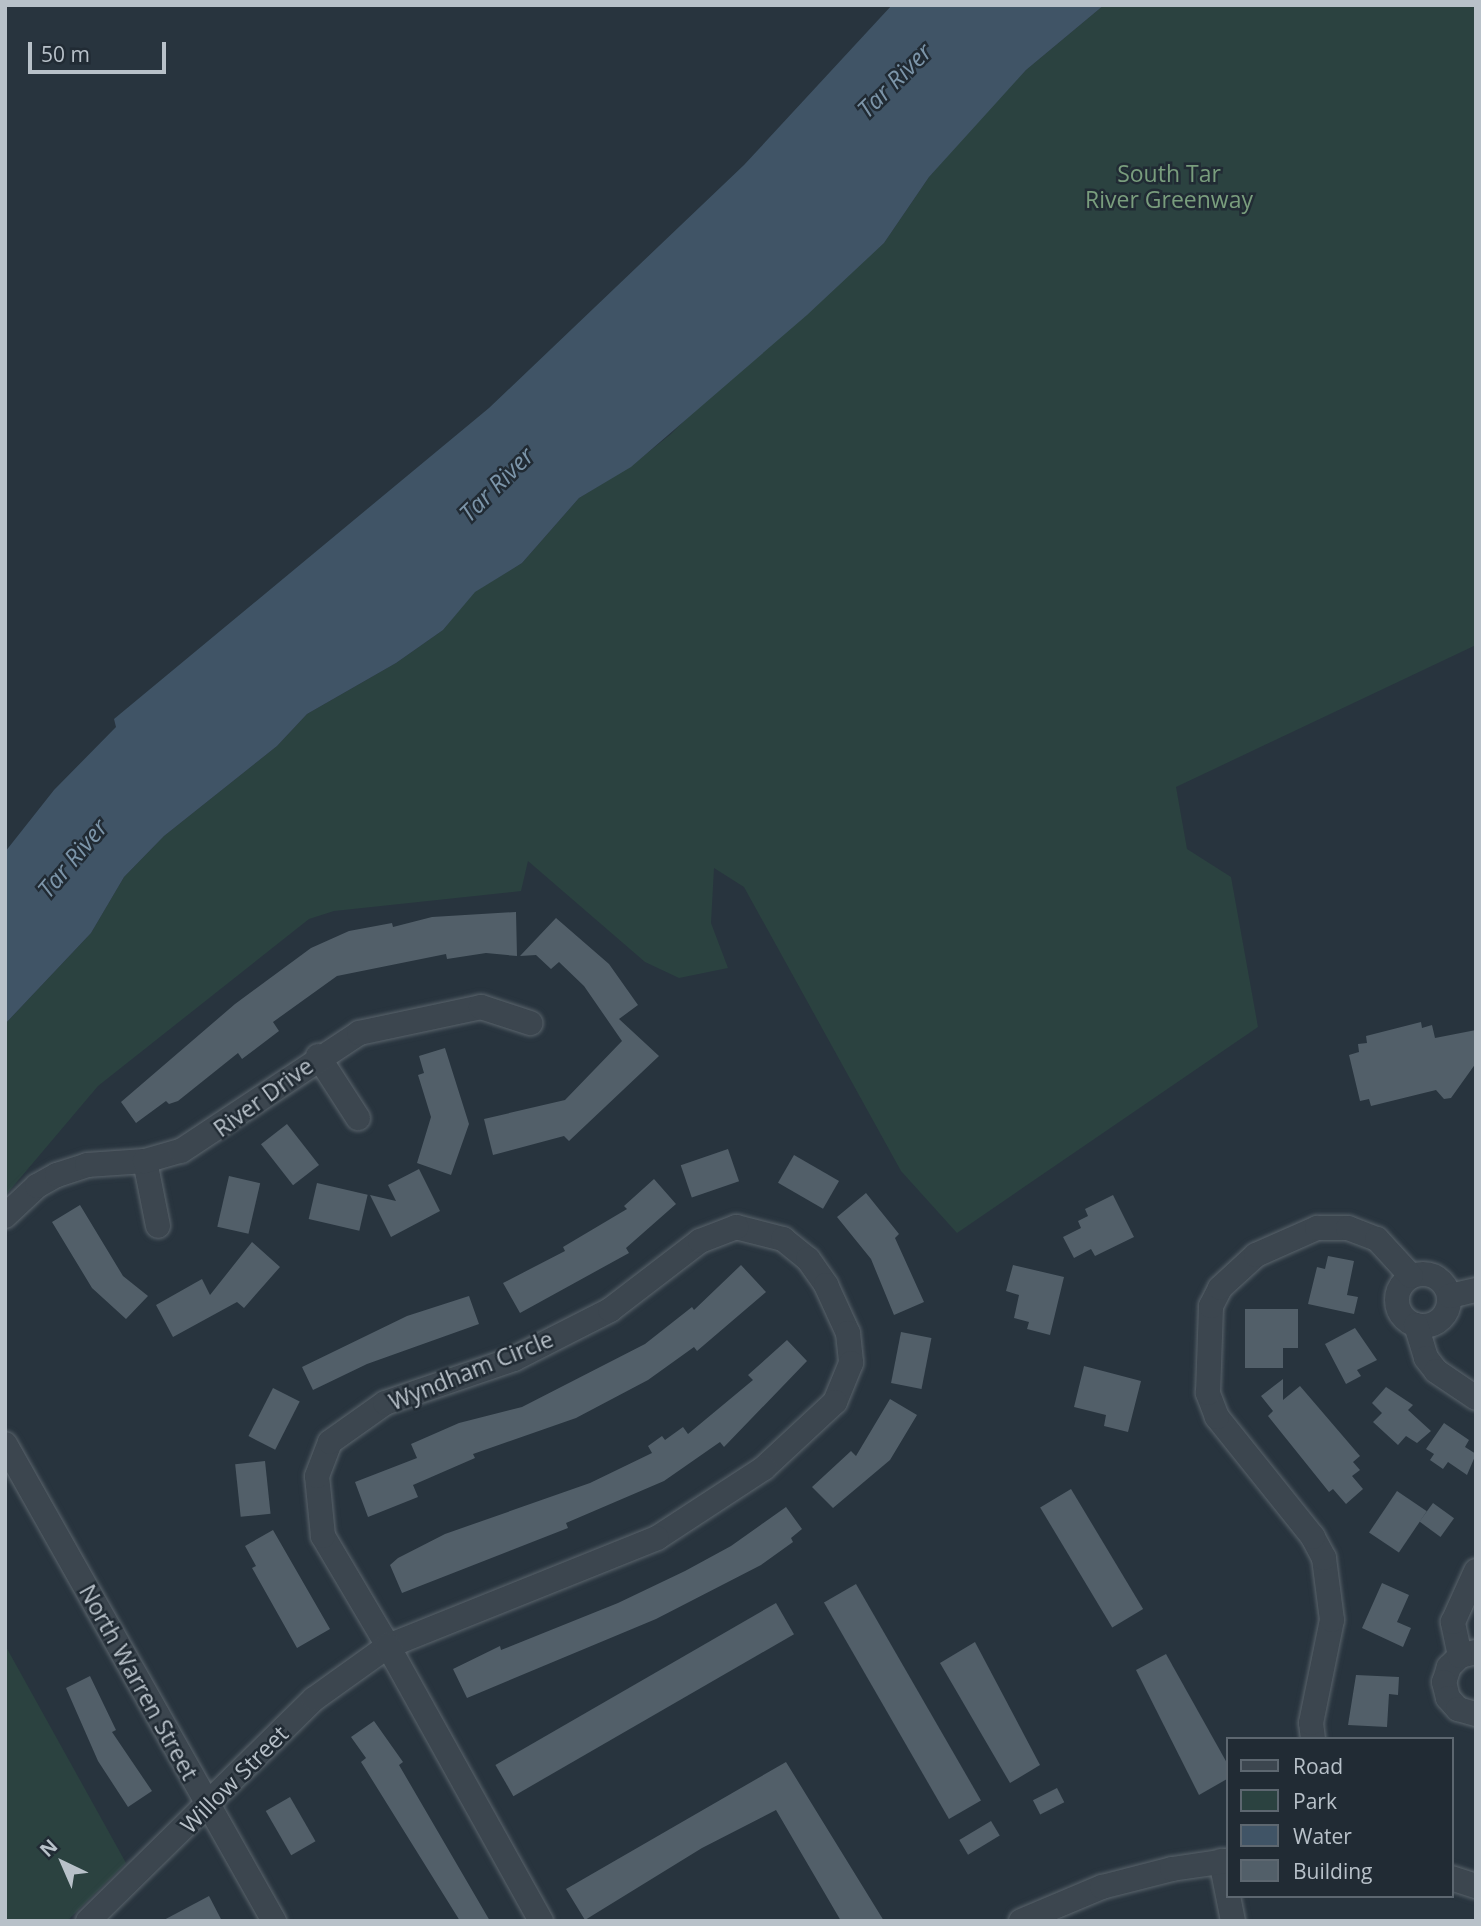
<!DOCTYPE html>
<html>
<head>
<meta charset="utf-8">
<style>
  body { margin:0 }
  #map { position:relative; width:1481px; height:1926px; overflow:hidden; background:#28343e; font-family:"Open Sans",sans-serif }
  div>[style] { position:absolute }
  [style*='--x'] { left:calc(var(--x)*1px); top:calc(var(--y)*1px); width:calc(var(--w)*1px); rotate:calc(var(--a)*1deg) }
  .green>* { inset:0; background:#2b4240 }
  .water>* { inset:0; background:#405466 }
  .building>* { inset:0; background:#525f69; transform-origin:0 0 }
  .roads { filter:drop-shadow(0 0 2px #5a646c) drop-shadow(0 0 2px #5a646c) }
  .minor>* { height:24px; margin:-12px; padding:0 12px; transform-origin:12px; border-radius:12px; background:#3c464f }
  .minor>.ring { margin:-12px; padding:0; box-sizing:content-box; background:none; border:24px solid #3c464f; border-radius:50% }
  span { translate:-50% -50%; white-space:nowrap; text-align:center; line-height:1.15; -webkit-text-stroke:5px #212b34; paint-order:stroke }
  .park-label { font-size:23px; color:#799d7d }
  .street-label { font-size:23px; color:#b8c1c9 }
  .water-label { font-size:24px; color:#7c95a9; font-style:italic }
  .frame { position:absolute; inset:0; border:7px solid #b8c1c9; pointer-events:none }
  .legend { position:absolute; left:1226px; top:1737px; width:228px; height:161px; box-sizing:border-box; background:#212b34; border:2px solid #5d6770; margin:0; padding:9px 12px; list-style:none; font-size:21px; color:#b8c1c9 }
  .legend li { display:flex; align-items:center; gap:14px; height:35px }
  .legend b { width:35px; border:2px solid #5d6770 }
  .north { position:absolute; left:28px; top:1828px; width:70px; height:70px; -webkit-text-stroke:5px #212b34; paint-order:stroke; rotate:316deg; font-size:19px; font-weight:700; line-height:28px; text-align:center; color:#b8c1c9 }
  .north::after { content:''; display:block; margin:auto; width:24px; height:32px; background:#b8c1c9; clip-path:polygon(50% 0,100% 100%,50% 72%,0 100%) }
  .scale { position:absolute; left:28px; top:42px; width:138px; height:32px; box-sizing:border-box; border:4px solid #b8c1c9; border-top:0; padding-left:9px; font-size:21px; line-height:24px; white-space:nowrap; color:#b8c1c9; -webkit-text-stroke:5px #212b34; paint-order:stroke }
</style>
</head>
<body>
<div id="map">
  <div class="green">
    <div style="clip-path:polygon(1104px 5px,1476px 5px,1476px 645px,1176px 787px,1187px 849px,1231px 877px,1258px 1027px,957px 1233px,901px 1171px,744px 887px,714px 868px,711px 923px,728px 968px,679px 978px,645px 962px,528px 861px,521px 891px,334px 911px,309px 919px,98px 1086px,5px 1196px,5px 1024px,91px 933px,124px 877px,164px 836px,277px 746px,307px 714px,396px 663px,443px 630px,474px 592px,522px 563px,579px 498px,631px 466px,671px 434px,720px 385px,884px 243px,929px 177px,979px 119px,1026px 70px)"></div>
    <div style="clip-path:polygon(5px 1645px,126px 1863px,67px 1921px,5px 1921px)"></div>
  </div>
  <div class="water">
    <div style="clip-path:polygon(892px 5px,1104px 5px,1026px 70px,929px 177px,884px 243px,807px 315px,631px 467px,579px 498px,522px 563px,475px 592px,443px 630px,396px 663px,307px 714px,277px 746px,164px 836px,124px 877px,91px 933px,5px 1024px,5px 852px,54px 790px,116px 727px,114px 719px,489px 408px,744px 165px)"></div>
  </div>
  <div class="building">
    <div style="clip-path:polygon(516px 912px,517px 956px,486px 953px,447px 959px,446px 954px,337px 976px,273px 1022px,279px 1031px,242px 1059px,238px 1053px,178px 1101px,169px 1104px,166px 1101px,136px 1123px,121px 1102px,235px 1004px,311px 948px,349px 931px,392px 923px,393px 927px,432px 917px)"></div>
    <div style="clip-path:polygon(556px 918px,609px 964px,638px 1005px,619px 1019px,659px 1056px,569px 1141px,564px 1136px,493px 1155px,484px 1119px,565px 1100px,622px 1041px,584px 986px,559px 962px,551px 969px,536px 955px,520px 956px)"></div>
    <div style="clip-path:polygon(1421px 1022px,1422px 1028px,1432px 1025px,1435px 1038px,1476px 1030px,1476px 1063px,1451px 1098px,1444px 1099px,1436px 1090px,1371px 1106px,1369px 1099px,1360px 1101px,1349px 1055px,1359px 1052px,1358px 1044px,1367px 1043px,1366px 1036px)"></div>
    <div style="clip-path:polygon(445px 1048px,469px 1124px,451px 1175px,417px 1163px,431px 1117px,418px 1075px,424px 1073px,419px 1056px)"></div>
    <div style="left:287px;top:1124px;width:52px;height:33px;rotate:52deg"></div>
    <div style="left:728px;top:1149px;width:34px;height:50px;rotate:71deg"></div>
    <div style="left:794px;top:1155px;width:52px;height:32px;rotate:30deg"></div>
    <div style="clip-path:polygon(419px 1169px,440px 1211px,391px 1237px,370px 1195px,396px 1201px,388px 1185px)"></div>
    <div style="left:229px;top:1176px;width:32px;height:52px;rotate:13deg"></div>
    <div style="clip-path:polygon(654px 1179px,676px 1204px,626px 1248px,629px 1253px,520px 1313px,503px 1283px,565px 1251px,563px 1247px,627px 1209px,624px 1206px)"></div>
    <div style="left:317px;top:1183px;width:52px;height:37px;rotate:13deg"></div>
    <div style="clip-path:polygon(866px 1193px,899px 1234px,895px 1238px,924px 1302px,894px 1315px,871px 1259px,837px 1217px)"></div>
    <div style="clip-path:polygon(1113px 1195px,1134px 1237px,1095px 1256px,1091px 1249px,1074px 1258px,1063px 1237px,1081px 1228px,1078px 1221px,1088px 1216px,1085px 1209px)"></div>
    <div style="clip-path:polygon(80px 1205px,123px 1276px,148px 1296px,126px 1319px,92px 1288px,52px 1222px)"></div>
    <div style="clip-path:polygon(252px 1242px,280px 1267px,244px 1308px,237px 1302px,173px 1337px,156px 1305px,202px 1279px,210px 1295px)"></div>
    <div style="clip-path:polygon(1328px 1256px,1354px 1261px,1347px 1295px,1358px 1297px,1354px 1314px,1308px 1304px,1317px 1267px,1325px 1269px)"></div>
    <div style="clip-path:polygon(741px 1265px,766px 1292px,697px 1351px,694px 1347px,648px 1380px,576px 1418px,473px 1454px,475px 1458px,413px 1485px,418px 1497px,368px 1517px,355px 1482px,417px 1458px,411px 1444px,459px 1423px,522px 1407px,645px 1344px,692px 1307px,694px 1310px)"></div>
    <div style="clip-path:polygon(1013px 1265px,1064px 1277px,1050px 1335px,1027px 1329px,1029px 1322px,1014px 1318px,1019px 1295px,1006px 1291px)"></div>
    <div style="clip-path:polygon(469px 1296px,479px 1324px,367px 1364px,313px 1390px,302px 1367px,407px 1316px)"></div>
    <div style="clip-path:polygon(1245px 1309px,1298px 1309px,1298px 1348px,1283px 1348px,1283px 1368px,1245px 1368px)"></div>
    <div style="clip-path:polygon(1355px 1328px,1377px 1360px,1357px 1370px,1361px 1376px,1346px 1384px,1325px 1344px)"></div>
    <div style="left:901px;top:1332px;width:31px;height:52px;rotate:11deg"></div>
    <div style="clip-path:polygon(787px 1340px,807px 1361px,724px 1447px,720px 1442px,664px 1481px,566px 1523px,568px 1528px,402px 1593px,390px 1565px,398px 1558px,445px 1534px,590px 1483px,652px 1453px,648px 1446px,662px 1436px,665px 1440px,683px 1427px,688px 1434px,753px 1380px,748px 1375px)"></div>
    <div style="clip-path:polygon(1084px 1366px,1141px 1381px,1128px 1432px,1104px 1426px,1106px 1415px,1074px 1407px)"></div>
    <div style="clip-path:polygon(1283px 1379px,1283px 1400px,1300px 1386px,1360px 1456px,1353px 1462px,1360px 1470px,1352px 1476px,1363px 1489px,1346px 1504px,1333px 1489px,1329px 1492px,1268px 1416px,1273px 1411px,1261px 1396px)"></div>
    <div style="clip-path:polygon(1386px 1387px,1413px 1405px,1408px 1410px,1431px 1431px,1417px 1443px,1406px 1436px,1398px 1445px,1373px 1422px,1382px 1413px,1372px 1403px)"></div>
    <div style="left:273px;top:1388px;width:30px;height:54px;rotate:27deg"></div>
    <div style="clip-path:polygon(890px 1399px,917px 1415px,890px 1460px,833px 1508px,812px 1487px,851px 1451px,856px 1456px)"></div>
    <div style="clip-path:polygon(1444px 1423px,1469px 1440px,1465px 1447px,1476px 1454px,1467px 1475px,1448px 1462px,1443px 1469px,1430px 1460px,1434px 1454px,1426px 1449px)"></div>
    <div style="left:265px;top:1461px;width:53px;height:30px;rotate:84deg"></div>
    <div style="left:1071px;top:1489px;width:140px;height:36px;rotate:59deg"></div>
    <div style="left:1397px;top:1491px;width:36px;height:50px;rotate:34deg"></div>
    <div style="left:1433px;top:1503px;width:26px;height:23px;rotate:36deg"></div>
    <div style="clip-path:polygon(786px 1507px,802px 1529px,791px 1538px,793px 1542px,761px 1565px,656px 1619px,467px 1698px,453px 1669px,500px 1646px,501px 1650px,618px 1603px,685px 1571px,731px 1546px)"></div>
    <div style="clip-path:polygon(273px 1530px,330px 1629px,297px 1648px,252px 1568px,256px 1566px,245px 1546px)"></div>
    <div style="clip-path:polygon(1382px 1583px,1409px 1595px,1397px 1622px,1411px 1628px,1403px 1647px,1362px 1628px)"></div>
    <div style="left:856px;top:1584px;width:250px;height:37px;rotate:60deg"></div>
    <div style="left:776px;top:1603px;width:36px;height:324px;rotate:60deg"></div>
    <div style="clip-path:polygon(975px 1642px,1040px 1765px,1010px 1783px,940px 1663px)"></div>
    <div style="clip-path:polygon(1166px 1654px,1227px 1763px,1227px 1779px,1199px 1795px,1136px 1670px)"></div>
    <div style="clip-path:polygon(1356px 1675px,1399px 1677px,1398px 1695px,1389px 1694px,1387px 1727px,1348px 1725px)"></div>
    <div style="clip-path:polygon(90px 1676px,116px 1730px,112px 1732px,152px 1791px,128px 1807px,98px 1761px,66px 1688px)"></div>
    <div style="clip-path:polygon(374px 1721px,403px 1762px,399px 1765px,490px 1921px,460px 1921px,361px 1762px,366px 1758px,351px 1737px)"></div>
    <div style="clip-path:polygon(786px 1762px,884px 1921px,841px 1921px,776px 1810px,702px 1848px,585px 1920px,566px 1889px)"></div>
    <div style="left:1057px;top:1788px;width:16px;height:27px;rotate:63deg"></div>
    <div style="left:290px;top:1797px;width:51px;height:28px;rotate:60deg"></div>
    <div style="left:991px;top:1821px;width:17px;height:37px;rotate:59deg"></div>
    <div style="clip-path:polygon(209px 1896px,222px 1921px,162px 1921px)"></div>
  </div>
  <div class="roads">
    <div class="minor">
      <div style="--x:318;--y:1056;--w:74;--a:57.2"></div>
      <div style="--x:145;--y:1161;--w:66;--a:78.7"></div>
      <div style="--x:5;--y:1216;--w:44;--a:-43.2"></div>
      <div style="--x:37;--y:1186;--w:23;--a:-29"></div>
      <div style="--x:57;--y:1175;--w:32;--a:-18"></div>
      <div style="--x:87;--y:1165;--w:58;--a:-3.9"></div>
      <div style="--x:145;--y:1161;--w:37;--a:-16"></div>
      <div style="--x:181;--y:1151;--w:214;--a:-33.5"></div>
      <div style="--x:359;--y:1033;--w:125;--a:-12"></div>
      <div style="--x:481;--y:1007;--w:52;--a:18.1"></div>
      <div style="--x:736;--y:1227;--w:49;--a:14.3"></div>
      <div style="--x:783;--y:1239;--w:32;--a:39"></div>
      <div style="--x:808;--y:1259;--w:32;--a:55"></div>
      <div style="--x:826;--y:1285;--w:53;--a:65.4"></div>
      <div style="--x:848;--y:1333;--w:30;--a:84"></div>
      <div style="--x:851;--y:1363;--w:42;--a:112.3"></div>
      <div style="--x:835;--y:1402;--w:97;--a:137.1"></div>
      <div style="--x:764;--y:1468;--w:128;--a:146.8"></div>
      <div style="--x:657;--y:1538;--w:290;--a:158.1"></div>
      <div style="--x:388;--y:1646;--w:128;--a:-120.6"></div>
      <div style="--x:323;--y:1536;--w:60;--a:-95.7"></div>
      <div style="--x:317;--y:1476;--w:36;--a:-69"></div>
      <div style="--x:330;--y:1442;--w:67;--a:-35.3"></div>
      <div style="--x:385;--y:1403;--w:136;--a:-18.8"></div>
      <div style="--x:514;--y:1359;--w:108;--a:-27"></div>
      <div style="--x:610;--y:1310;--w:113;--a:-37.5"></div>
      <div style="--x:700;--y:1241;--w:39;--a:-21"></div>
      <div class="ring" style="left:1397px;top:1274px;width:28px;height:28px"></div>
      <div style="--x:1450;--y:1296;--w:27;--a:-13"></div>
      <div style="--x:1416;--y:1325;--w:34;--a:73"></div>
      <div style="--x:1426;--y:1358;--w:16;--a:52"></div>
      <div style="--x:1436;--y:1371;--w:48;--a:34"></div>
      <div style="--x:5;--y:1444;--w:548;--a:60.58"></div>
      <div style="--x:1476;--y:1652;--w:16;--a:166"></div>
      <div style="--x:1460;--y:1656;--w:16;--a:135"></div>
      <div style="--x:1449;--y:1667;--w:16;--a:108"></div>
      <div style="--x:1444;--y:1682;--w:16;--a:76"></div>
      <div style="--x:1448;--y:1698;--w:15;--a:48"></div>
      <div style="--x:1458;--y:1709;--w:19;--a:16"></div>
      <div style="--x:1460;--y:1656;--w:35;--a:-102"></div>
      <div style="--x:1453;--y:1622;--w:56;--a:-65.7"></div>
      <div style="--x:1313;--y:1739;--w:16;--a:-97"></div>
      <div style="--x:1311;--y:1723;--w:105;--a:-78.5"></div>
      <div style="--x:1332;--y:1620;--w:63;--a:-97.4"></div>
      <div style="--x:1324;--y:1558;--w:24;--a:-118"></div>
      <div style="--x:1313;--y:1537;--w:154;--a:-128.7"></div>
      <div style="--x:1217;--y:1417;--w:26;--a:-111"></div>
      <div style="--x:1208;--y:1393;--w:87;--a:-88"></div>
      <div style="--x:1211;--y:1306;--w:20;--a:-63"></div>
      <div style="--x:1220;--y:1288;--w:49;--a:-42.5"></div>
      <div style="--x:1256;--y:1255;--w:67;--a:-23.9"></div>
      <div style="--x:1317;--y:1228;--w:31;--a:0"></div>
      <div style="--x:1348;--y:1228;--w:31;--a:21"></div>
      <div style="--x:1377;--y:1239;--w:50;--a:47.4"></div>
      <div style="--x:1221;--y:1861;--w:61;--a:78.7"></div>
      <div style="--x:1451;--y:1878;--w:26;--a:18"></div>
      <div style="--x:88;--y:1921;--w:317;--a:-44.5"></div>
      <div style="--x:314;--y:1699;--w:91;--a:-35.6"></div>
      <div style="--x:388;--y:1646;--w:315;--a:60.9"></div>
      <div style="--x:1021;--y:1921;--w:88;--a:-22.8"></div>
      <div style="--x:1102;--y:1887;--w:72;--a:-14.4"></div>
      <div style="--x:1172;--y:1869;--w:56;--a:-8.3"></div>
    </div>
  </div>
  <div class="park-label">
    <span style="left:1169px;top:186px">South Tar<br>River Greenway</span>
  </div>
  <div class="street-label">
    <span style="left:263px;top:1097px;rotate:-36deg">River Drive</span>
    <span style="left:471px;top:1370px;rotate:-22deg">Wyndham Circle</span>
    <span style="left:139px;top:1682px;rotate:61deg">North Warren Street</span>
    <span style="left:234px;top:1779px;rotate:-45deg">Willow Street</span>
  </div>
  <div class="water-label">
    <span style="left:894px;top:80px;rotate:-45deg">Tar River</span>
    <span style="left:496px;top:484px;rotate:-45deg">Tar River</span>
    <span style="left:72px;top:858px;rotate:-50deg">Tar River</span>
  </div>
  <div class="frame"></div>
  <ul class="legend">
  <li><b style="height:9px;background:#3c464f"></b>Road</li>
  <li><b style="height:19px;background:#2b4240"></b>Park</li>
  <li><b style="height:19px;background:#405466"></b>Water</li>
  <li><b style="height:19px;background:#525f69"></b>Building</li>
  </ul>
  <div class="north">N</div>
  <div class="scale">50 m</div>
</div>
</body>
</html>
